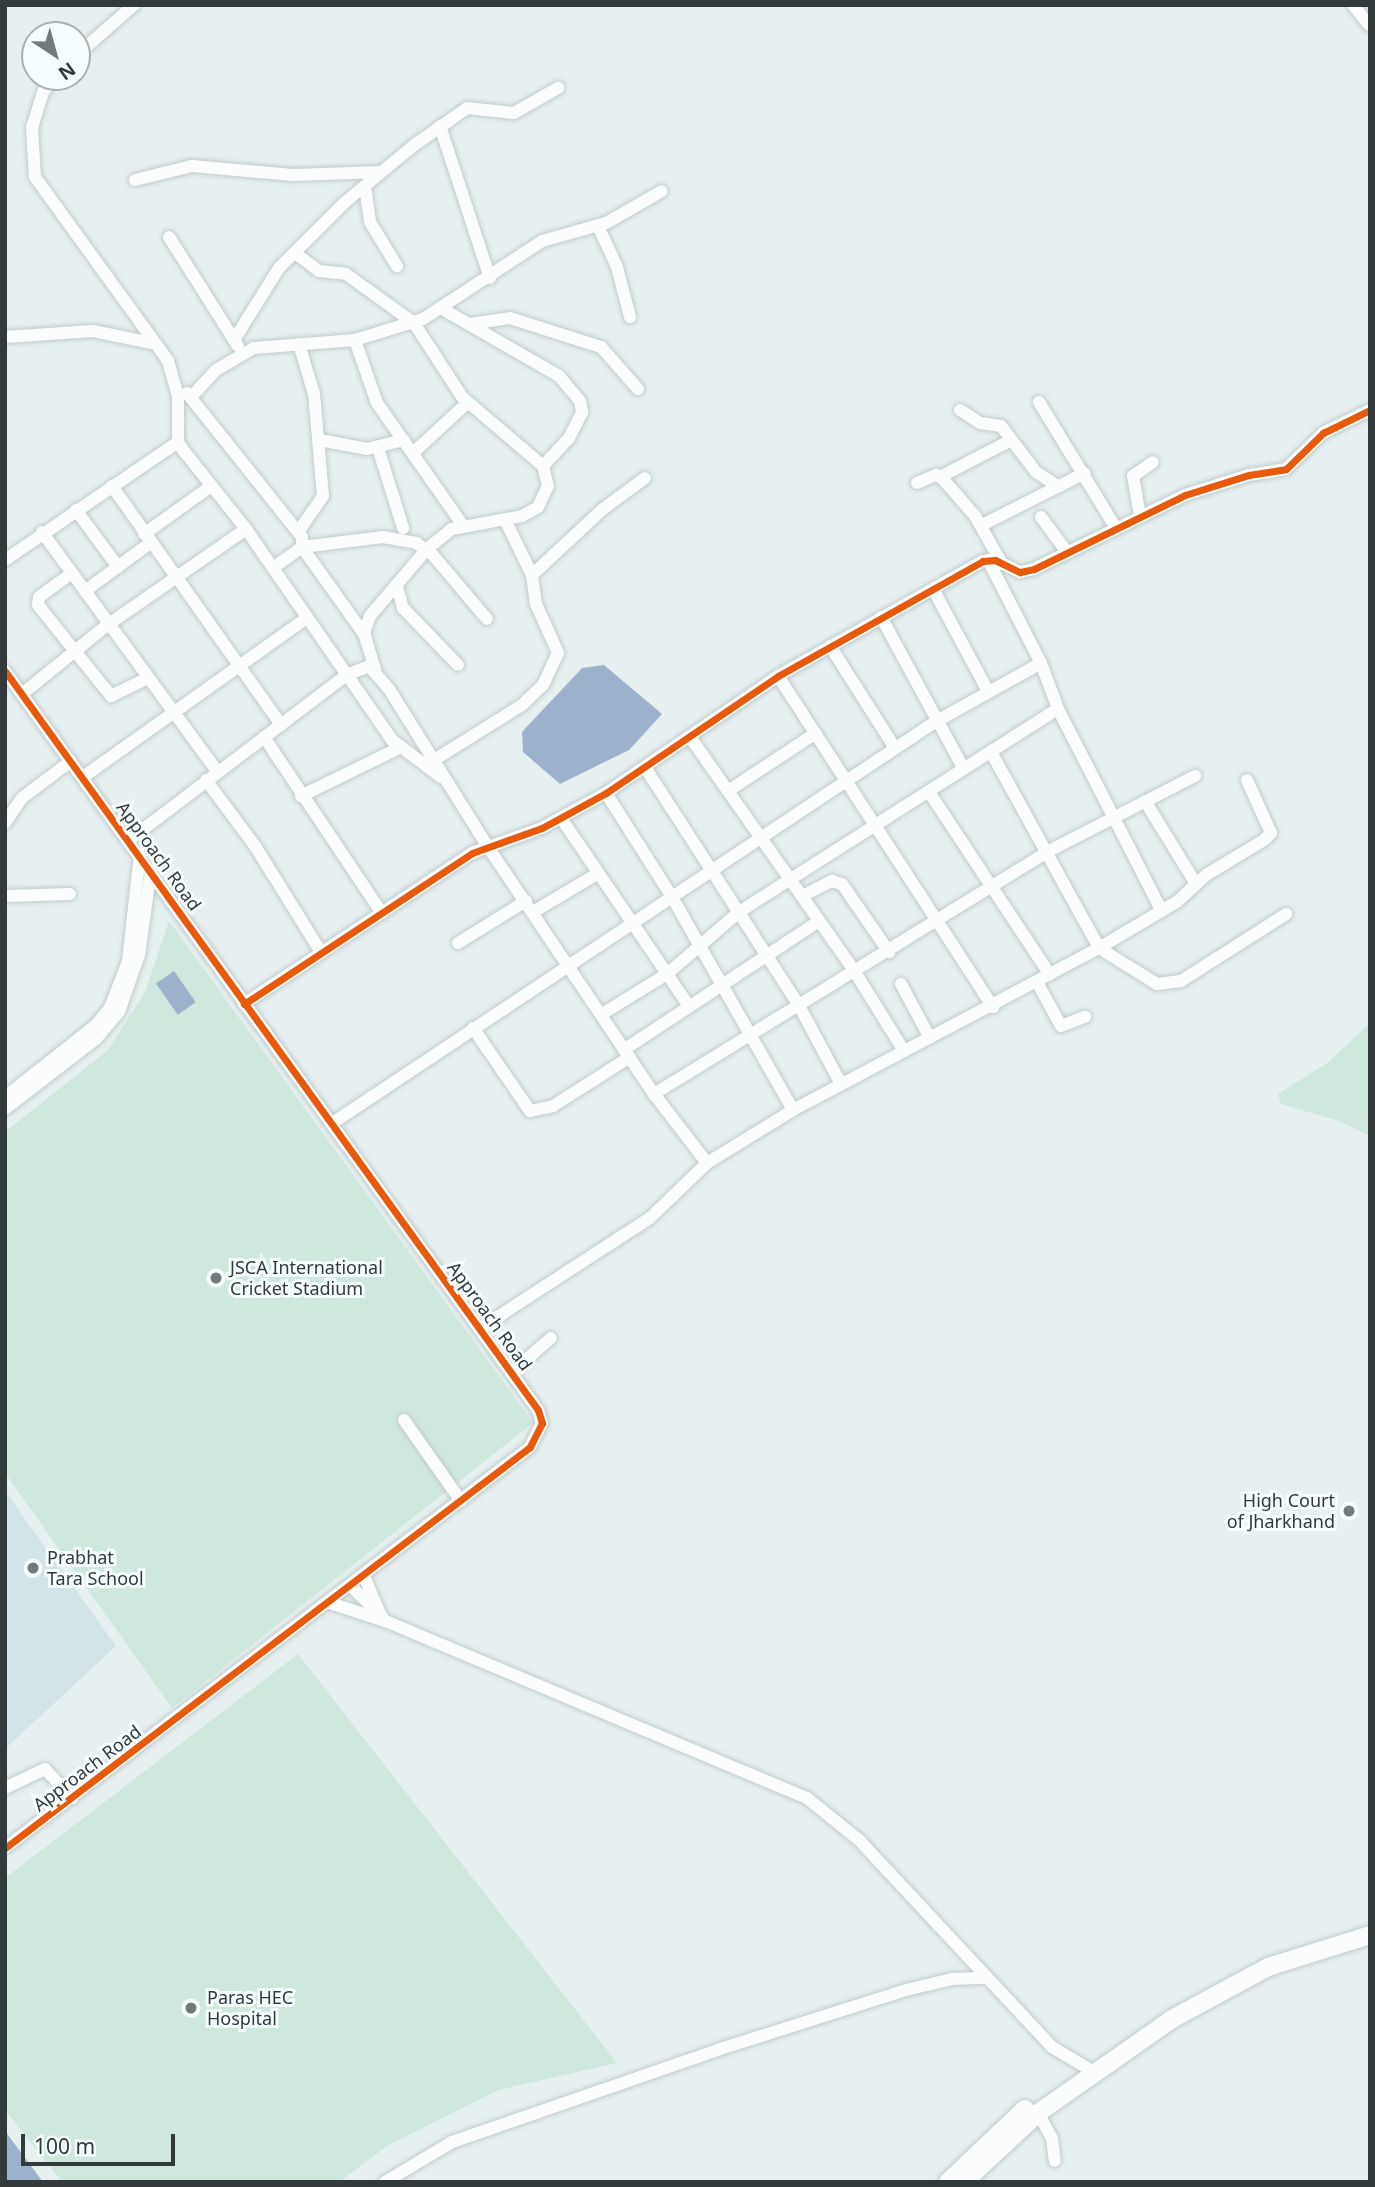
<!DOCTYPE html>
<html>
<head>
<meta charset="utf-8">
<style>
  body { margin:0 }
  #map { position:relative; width:1375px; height:2187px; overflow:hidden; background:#e6f0f1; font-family:"Noto Sans",sans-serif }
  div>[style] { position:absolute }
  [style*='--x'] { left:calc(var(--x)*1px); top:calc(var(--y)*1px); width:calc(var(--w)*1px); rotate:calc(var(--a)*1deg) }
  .built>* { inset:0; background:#d2e4e7 }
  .green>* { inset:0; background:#cfe8dd }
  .water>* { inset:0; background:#9cb2cc; transform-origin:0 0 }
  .roads { filter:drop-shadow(0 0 2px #c2caca) drop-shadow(0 0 2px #c2caca) }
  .minor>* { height:12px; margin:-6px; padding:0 6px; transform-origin:6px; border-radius:6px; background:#fbfdfd }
  .secondary>* { height:18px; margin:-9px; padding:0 9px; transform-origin:9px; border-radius:9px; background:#fbfdfd }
  .cycleway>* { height:7px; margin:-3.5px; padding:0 3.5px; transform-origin:3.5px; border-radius:3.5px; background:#e8590c }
  .dots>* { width:19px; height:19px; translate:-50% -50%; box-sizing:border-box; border:4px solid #f7feff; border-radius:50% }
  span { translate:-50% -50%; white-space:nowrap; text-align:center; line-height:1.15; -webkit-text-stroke:6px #f7feff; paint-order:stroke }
  .street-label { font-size:18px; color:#333a3c }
  .poi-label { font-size:18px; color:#333a3c }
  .left { translate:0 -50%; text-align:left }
  .right { translate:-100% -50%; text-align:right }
  .frame { position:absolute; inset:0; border:7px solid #333a3c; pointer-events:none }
  .north { position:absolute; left:21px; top:21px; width:70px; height:70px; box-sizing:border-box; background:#f7feff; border:2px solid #a9b0b1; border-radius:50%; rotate:144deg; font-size:19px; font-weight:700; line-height:28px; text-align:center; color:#333a3c }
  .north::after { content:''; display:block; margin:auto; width:24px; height:32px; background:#727a7b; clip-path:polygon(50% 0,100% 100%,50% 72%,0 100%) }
  .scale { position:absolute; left:21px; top:2134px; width:154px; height:32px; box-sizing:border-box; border:4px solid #333a3c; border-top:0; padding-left:9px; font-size:21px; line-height:24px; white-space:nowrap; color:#333a3c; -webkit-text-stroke:5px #f7feff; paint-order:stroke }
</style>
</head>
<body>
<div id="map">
  <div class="built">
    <div style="clip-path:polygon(5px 1491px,116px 1646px,5px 1749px)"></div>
  </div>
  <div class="green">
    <div style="clip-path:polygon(169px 921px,533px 1423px,172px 1708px,5px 1473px,5px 1132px,108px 1050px,145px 992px)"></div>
    <div style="clip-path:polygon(1370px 1023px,1370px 1136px,1339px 1121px,1281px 1104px,1278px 1094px,1327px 1063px)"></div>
    <div style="clip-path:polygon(298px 1654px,617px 2063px,498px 2090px,387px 2146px,339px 2182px,62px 2182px,5px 2110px,5px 1878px)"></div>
  </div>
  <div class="water">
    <div style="clip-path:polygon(604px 665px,662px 714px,629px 750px,560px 784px,523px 752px,522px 732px,582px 668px)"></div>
    <div style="left:174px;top:971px;width:38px;height:22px;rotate:55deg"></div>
    <div style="clip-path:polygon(5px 2131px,43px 2182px,5px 2182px)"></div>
  </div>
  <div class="roads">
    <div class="minor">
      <div style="--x:1353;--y:5;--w:27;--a:51"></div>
      <div style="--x:77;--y:55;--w:76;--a:-41.3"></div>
      <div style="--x:56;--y:77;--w:20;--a:131"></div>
      <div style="--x:43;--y:92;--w:37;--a:107"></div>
      <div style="--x:32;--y:127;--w:50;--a:86.6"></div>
      <div style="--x:35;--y:177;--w:227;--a:54.1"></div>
      <div style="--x:168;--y:361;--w:35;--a:74"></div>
      <div style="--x:178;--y:395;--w:47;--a:90"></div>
      <div style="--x:178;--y:442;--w:9;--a:58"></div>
      <div style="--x:183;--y:450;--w:101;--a:51.4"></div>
      <div style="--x:246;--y:529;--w:257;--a:55.3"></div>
      <div style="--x:392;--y:740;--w:61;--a:37.1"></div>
      <div style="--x:440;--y:126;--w:160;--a:71.8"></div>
      <div style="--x:135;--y:180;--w:59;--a:-13.8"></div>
      <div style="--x:192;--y:166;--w:101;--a:5.1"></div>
      <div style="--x:293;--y:175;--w:88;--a:-2"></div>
      <div style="--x:365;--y:186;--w:36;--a:82"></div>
      <div style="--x:370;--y:222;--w:52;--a:58.5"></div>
      <div style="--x:598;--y:226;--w:45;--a:65.1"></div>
      <div style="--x:617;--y:267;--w:52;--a:75.4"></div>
      <div style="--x:169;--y:237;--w:129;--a:57.7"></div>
      <div style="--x:295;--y:253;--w:30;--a:37"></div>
      <div style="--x:319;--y:271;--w:27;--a:6"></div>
      <div style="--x:346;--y:274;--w:84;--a:35.8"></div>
      <div style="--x:414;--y:323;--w:88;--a:57"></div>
      <div style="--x:462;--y:397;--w:106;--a:40.4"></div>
      <div style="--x:470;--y:324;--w:40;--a:-8.5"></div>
      <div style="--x:510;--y:318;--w:96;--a:17.7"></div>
      <div style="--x:601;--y:347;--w:56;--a:48.6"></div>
      <div style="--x:5;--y:337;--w:88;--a:-3.9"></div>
      <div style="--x:93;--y:331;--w:64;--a:11.7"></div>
      <div style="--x:234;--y:340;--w:85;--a:-58"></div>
      <div style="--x:279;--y:268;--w:92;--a:-45"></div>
      <div style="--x:344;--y:203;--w:89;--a:-39.6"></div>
      <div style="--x:413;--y:146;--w:66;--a:-35.1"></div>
      <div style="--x:467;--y:108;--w:47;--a:6.1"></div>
      <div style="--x:514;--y:113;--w:51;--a:-29.6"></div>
      <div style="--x:355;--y:340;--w:67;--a:70.8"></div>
      <div style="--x:377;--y:403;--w:148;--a:54.9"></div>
      <div style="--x:187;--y:393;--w:184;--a:51.4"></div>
      <div style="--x:302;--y:537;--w:10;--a:90"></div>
      <div style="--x:302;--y:547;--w:36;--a:144"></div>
      <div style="--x:191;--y:397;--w:37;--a:-47"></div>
      <div style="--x:216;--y:370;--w:44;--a:-30.1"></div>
      <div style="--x:254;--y:348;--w:101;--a:-4.5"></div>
      <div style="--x:355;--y:340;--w:71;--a:-17.2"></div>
      <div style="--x:423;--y:319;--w:142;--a:-33.2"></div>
      <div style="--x:542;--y:241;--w:66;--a:-15.7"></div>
      <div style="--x:606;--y:223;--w:64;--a:-29.7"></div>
      <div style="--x:1039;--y:402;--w:148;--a:58.6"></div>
      <div style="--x:960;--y:410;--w:24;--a:33"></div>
      <div style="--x:980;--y:423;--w:21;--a:8"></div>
      <div style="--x:1001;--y:426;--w:58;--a:52.7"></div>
      <div style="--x:1036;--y:472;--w:27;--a:33"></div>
      <div style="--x:320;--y:440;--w:48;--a:10.8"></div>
      <div style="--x:367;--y:449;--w:38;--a:-14"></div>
      <div style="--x:378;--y:448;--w:84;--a:72.6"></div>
      <div style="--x:413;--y:453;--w:75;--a:-42.8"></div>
      <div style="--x:940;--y:477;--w:80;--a:-27.5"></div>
      <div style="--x:917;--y:483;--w:21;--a:-23"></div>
      <div style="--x:936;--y:475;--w:8;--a:30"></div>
      <div style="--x:943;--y:479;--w:49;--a:49.1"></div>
      <div style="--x:975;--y:516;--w:53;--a:60.5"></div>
      <div style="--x:112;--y:486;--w:293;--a:54.7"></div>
      <div style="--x:76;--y:510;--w:71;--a:53.6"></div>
      <div style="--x:1140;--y:516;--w:41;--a:-99.9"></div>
      <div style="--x:1133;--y:476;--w:24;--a:-35"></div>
      <div style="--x:1041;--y:517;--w:44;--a:53.4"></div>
      <div style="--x:982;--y:525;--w:115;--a:-26.8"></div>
      <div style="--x:42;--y:532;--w:296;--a:53.8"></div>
      <div style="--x:298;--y:532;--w:44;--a:-55.2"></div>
      <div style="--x:323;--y:496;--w:102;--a:-95"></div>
      <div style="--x:314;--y:394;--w:52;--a:-106.7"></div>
      <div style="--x:144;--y:534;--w:82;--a:-35.6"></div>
      <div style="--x:302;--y:547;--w:82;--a:-7"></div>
      <div style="--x:383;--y:537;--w:34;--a:10"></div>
      <div style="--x:416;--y:543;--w:19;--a:35"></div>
      <div style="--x:432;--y:554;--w:85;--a:49.8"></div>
      <div style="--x:302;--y:547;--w:107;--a:54.5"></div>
      <div style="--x:5;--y:560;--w:209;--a:-34.3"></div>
      <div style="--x:988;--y:560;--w:116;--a:62.8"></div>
      <div style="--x:1041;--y:663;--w:49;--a:69.7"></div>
      <div style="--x:1058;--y:709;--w:227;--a:62.8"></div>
      <div style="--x:72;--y:573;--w:41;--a:144"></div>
      <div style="--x:39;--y:597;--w:8;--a:97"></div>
      <div style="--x:38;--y:605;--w:117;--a:51.3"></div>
      <div style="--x:111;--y:696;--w:39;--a:-26"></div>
      <div style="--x:532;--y:575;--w:97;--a:-42.9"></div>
      <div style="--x:603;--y:509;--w:52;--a:-36.4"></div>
      <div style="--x:397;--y:586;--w:23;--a:75"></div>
      <div style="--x:403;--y:608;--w:79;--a:46"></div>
      <div style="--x:933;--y:589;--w:116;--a:61.7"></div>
      <div style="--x:85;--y:591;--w:81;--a:-36.4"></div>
      <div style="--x:881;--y:617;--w:173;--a:61.4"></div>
      <div style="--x:830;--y:646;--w:121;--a:57.5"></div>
      <div style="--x:375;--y:669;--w:37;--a:-107"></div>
      <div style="--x:364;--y:634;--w:19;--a:-72"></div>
      <div style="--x:370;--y:616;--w:88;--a:-49.6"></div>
      <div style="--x:427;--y:549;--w:32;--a:-39"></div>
      <div style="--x:452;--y:529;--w:71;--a:-10.5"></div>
      <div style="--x:522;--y:516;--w:18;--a:-29"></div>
      <div style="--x:538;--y:507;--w:23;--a:-65"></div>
      <div style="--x:548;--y:486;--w:21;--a:-104"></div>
      <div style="--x:543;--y:466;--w:38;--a:-47"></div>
      <div style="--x:569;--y:438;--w:29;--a:-63"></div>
      <div style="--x:582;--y:412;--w:11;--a:-100"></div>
      <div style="--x:580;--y:401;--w:33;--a:-130"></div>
      <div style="--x:559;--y:376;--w:133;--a:-150.1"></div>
      <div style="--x:5;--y:671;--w:911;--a:54.2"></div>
      <div style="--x:538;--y:1410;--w:14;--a:73"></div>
      <div style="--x:542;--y:1423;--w:27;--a:117"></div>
      <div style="--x:530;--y:1447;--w:661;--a:142.63"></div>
      <div style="--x:778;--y:676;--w:395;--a:57"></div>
      <div style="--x:22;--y:694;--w:108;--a:-39"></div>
      <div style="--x:106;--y:626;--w:170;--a:-34.7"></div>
      <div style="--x:264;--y:737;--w:212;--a:56.2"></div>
      <div style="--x:690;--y:737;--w:287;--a:54.9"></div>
      <div style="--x:855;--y:972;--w:93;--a:58.2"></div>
      <div style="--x:991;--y:752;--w:224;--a:61.1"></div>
      <div style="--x:1099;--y:948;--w:68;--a:31.8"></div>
      <div style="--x:1157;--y:984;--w:24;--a:-7"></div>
      <div style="--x:1181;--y:981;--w:125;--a:-32.5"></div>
      <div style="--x:434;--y:760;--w:104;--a:-32"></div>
      <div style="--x:522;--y:705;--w:29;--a:-44"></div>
      <div style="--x:543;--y:685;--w:35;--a:-65"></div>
      <div style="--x:558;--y:653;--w:54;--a:-114.2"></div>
      <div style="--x:536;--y:604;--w:29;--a:-98"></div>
      <div style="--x:532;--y:575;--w:61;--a:-116.1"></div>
      <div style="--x:646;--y:769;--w:280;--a:57.1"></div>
      <div style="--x:798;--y:1004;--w:91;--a:61.7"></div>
      <div style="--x:83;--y:777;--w:275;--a:-35.4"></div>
      <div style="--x:206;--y:780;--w:82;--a:53.4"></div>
      <div style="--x:255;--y:846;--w:125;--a:58.1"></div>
      <div style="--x:728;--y:791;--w:105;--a:-33.4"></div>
      <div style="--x:929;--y:792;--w:219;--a:56.5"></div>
      <div style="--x:606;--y:793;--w:123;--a:57.6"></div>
      <div style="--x:672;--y:897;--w:245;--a:60.4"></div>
      <div style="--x:301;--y:796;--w:109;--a:-26.1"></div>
      <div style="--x:1145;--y:801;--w:97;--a:58.4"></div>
      <div style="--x:561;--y:818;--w:227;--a:55.8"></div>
      <div style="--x:5;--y:823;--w:30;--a:-56"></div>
      <div style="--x:22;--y:798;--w:61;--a:-37.1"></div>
      <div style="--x:129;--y:840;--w:273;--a:-37.2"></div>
      <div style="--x:346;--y:675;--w:25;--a:-21"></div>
      <div style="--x:369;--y:666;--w:30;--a:49"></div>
      <div style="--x:389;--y:689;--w:186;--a:57.9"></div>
      <div style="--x:488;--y:847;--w:298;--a:56.1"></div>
      <div style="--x:654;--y:1094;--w:87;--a:52.5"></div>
      <div style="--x:5;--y:896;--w:65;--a:-1.8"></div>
      <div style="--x:802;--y:896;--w:34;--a:-27"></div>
      <div style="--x:832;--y:881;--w:10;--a:17"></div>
      <div style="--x:842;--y:884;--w:83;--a:55.3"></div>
      <div style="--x:533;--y:912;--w:74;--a:-30.7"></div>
      <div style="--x:458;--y:943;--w:80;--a:-31.7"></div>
      <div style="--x:1037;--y:982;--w:50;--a:61.4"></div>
      <div style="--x:1061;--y:1026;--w:26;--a:-21"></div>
      <div style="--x:901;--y:984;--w:61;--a:61.8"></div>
      <div style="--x:244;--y:1004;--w:273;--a:-33.5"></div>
      <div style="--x:472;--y:853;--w:74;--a:-19.7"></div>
      <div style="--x:542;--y:828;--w:73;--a:-28.7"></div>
      <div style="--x:606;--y:793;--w:208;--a:-34.2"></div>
      <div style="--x:778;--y:676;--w:235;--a:-29.3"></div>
      <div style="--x:983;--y:561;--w:12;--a:-5"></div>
      <div style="--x:995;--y:560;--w:28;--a:26"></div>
      <div style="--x:1020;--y:572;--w:14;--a:-12"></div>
      <div style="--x:1034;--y:569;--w:168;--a:-26.1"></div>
      <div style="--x:1185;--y:495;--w:67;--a:-17.4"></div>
      <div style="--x:1249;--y:475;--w:37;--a:-9"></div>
      <div style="--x:1286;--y:469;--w:52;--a:-44.2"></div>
      <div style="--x:1323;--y:433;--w:52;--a:-26.1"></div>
      <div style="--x:602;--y:1014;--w:76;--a:-31.6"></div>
      <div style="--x:667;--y:974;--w:95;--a:-40.7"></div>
      <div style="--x:739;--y:912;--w:378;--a:-32.5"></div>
      <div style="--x:473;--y:1028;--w:101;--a:55.5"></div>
      <div style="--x:530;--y:1111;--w:24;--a:-12"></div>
      <div style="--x:553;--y:1106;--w:91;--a:-32.5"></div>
      <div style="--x:625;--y:1049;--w:232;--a:-33.4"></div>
      <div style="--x:654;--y:1094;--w:459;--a:-31.6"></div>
      <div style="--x:1045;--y:853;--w:169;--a:-27.2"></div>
      <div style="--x:5;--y:1097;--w:116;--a:-38.4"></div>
      <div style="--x:96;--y:1025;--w:22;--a:-51"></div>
      <div style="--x:110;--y:1008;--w:50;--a:-69"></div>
      <div style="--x:128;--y:961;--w:108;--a:-83.6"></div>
      <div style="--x:5;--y:1109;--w:115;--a:-37.6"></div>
      <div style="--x:96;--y:1039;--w:35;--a:-50"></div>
      <div style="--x:119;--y:1012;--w:60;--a:-70.7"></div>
      <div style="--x:139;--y:955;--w:86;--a:-82"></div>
      <div style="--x:331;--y:1124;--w:726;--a:-33.65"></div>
      <div style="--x:935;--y:722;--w:121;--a:-29.1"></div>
      <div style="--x:479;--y:1329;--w:204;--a:-33"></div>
      <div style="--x:650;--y:1218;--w:79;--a:-44"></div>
      <div style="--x:707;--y:1163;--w:101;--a:-31.6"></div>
      <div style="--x:793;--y:1110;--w:346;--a:-27.9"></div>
      <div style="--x:1099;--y:948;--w:92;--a:-30.7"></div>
      <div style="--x:1178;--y:901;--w:38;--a:-43"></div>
      <div style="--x:1206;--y:875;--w:68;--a:-31.1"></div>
      <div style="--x:1264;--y:840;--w:10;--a:-45"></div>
      <div style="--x:1271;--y:833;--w:58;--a:-114.4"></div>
      <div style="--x:511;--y:1373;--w:53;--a:-41.2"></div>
      <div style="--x:404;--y:1420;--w:99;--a:54.9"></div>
      <div style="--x:364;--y:1576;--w:43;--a:67"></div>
      <div style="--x:351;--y:1586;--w:45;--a:45"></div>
      <div style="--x:330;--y:1603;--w:61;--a:18.1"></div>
      <div style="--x:388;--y:1622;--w:454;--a:22.8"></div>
      <div style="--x:807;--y:1798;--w:67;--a:38.9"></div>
      <div style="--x:859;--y:1840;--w:283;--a:47"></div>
      <div style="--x:1052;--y:2047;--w:49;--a:30.8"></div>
      <div style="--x:5;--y:1788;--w:44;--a:-25.4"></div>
      <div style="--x:45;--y:1769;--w:40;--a:47"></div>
      <div style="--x:1038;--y:2113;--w:29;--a:61"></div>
      <div style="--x:1052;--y:2138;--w:23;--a:83"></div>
      <div style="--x:385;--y:2182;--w:78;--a:-30.8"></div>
      <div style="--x:452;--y:2142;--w:281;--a:-19.1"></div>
      <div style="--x:717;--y:2050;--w:198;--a:-17.6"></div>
      <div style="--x:906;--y:1990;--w:47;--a:-13.4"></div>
      <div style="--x:952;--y:1979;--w:33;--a:-2"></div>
    </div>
    <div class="secondary">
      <div style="--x:948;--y:2182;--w:106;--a:-43.5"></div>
      <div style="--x:964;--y:2182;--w:101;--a:-43"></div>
      <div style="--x:1038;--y:2113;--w:164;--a:-35"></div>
      <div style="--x:1172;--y:2019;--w:109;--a:-28.4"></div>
      <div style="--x:1268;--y:1967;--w:107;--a:-17.4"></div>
    </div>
  </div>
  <div class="cycleway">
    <div style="--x:5;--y:671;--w:911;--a:54.2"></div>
    <div style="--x:538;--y:1410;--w:14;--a:73"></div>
    <div style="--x:542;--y:1423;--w:27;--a:117"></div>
    <div style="--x:530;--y:1447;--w:661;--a:142.63"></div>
    <div style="--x:244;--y:1004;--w:273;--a:-33.5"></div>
    <div style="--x:472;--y:853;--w:74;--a:-19.7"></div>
    <div style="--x:542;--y:828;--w:73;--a:-28.7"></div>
    <div style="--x:606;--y:793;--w:208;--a:-34.2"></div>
    <div style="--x:778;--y:676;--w:235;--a:-29.3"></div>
    <div style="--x:983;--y:561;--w:12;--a:-5"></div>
    <div style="--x:995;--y:560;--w:28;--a:26"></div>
    <div style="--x:1020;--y:572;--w:14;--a:-12"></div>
    <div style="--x:1034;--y:569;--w:168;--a:-26.1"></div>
    <div style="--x:1185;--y:495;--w:67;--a:-17.4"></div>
    <div style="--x:1249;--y:475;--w:37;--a:-9"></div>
    <div style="--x:1286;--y:469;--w:52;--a:-44.2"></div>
    <div style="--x:1323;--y:433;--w:52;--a:-26.1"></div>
  </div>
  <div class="dots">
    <div style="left:216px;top:1278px;background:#727a7b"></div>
    <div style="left:1349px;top:1511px;background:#727a7b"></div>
    <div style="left:33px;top:1568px;background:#727a7b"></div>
    <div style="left:191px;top:2008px;background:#727a7b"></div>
  </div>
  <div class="street-label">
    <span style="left:159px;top:856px;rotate:54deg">Approach Road</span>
    <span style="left:490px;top:1316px;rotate:54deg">Approach Road</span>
    <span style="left:87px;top:1768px;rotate:-37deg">Approach Road</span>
  </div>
  <div class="poi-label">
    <span class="left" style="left:230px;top:1278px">JSCA International<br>Cricket Stadium</span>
    <span class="right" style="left:1335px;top:1511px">High Court<br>of Jharkhand</span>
    <span class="left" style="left:47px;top:1568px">Prabhat<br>Tara School</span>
    <span class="left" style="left:207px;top:2008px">Paras HEC<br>Hospital</span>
  </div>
  <div class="frame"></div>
  <div class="north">N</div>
  <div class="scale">100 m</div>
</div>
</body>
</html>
